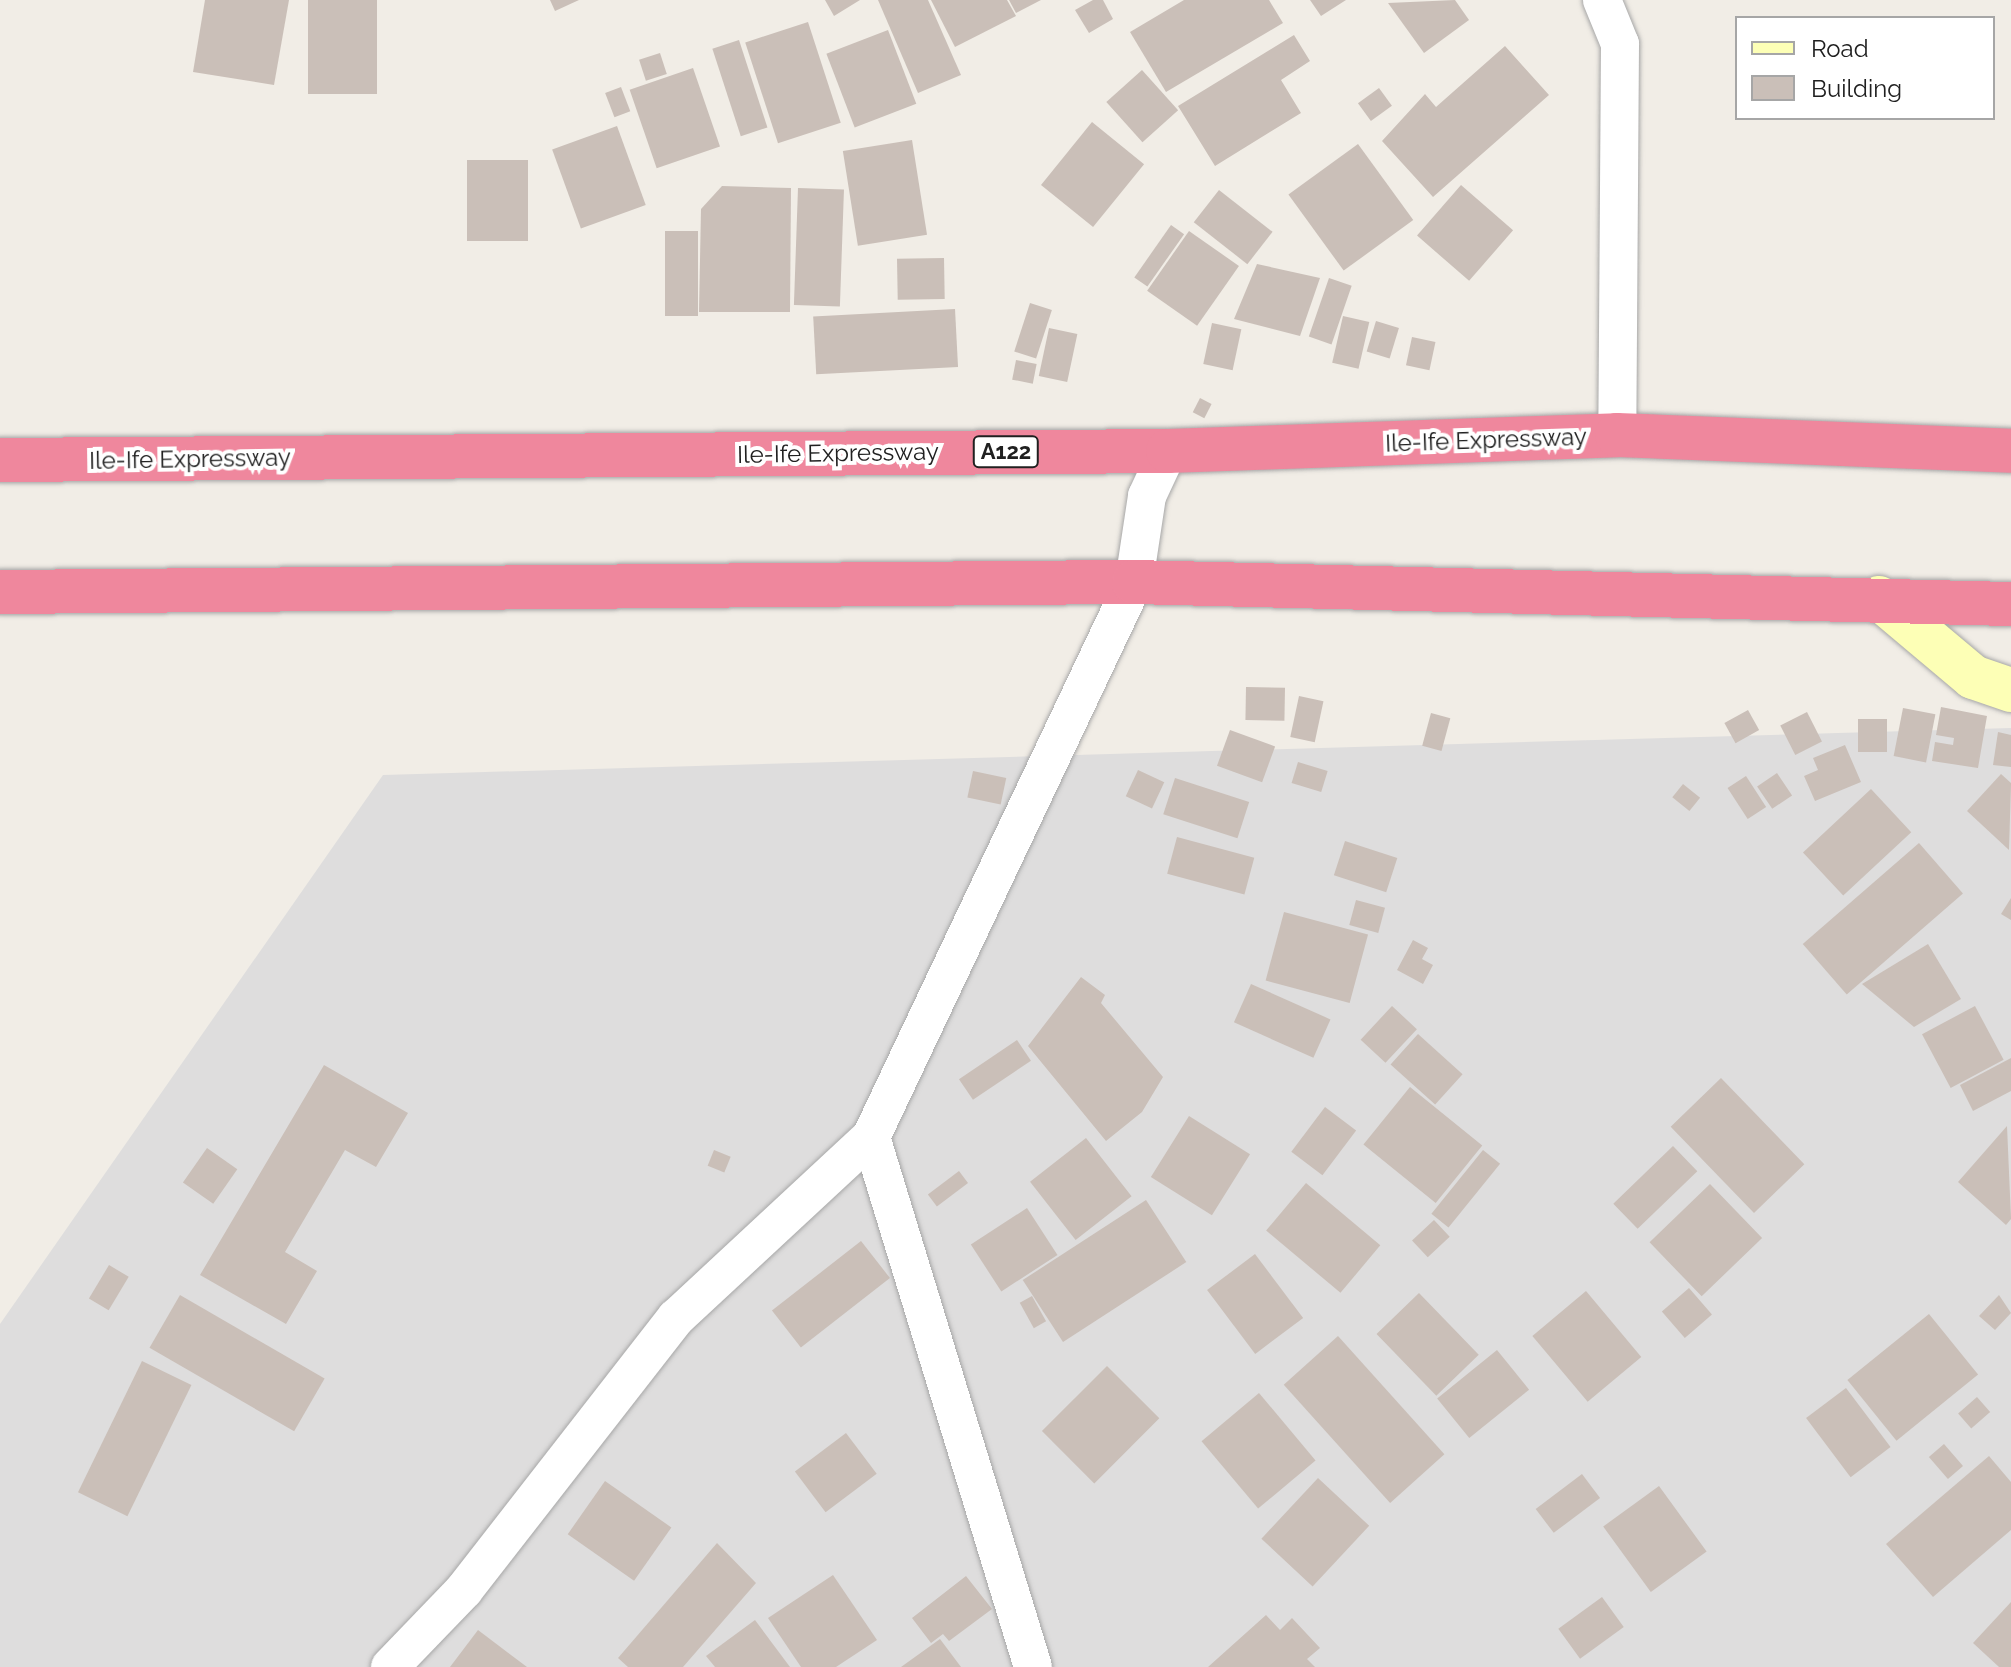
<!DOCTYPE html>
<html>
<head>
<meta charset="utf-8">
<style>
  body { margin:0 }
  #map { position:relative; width:2011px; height:1667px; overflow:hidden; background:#f1ede6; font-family:Raleway,sans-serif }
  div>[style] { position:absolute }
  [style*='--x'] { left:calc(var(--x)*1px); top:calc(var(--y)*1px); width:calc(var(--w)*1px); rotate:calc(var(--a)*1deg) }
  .residential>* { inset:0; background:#dedddd }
  .building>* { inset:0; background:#cabfb8; transform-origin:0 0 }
  .roads { filter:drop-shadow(0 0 2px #a7a7a7) drop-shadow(0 0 2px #a7a7a7) }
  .street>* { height:38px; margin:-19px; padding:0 19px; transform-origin:19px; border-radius:19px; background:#fff }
  .secondary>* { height:44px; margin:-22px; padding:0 22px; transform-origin:22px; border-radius:22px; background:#fdffb6 }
  .highway>* { height:44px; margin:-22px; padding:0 22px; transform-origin:22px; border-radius:22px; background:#ef879d }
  span { translate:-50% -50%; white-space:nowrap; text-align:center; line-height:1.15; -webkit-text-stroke:8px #fff; paint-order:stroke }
  .shield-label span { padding:2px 6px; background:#fff; border:2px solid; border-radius:6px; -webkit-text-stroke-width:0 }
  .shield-label { font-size:22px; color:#202020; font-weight:700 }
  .street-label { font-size:24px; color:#202020 }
  .legend { position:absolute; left:1735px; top:16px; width:260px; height:104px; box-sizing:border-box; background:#fff; border:2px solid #a6a6a6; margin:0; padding:10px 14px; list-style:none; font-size:24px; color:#202020 }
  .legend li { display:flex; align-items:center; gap:16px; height:40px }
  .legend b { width:40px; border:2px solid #a6a6a6 }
</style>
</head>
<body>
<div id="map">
  <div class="residential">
    <div style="clip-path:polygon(2011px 728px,2011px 1667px,0 1667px,0 1324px,383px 775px)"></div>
  </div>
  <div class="building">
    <div style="clip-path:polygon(205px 0,289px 0,274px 85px,193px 72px)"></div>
    <div style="left:308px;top:0;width:69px;height:94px"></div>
    <div style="clip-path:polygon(550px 0,579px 0,555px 11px)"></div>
    <div style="clip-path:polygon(825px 0,860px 0,834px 16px)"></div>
    <div style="clip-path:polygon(878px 0,928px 0,961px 75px,918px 93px)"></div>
    <div style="clip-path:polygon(931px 0,1007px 0,1016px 16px,955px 47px)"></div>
    <div style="clip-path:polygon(1009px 0,1041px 0,1016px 13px)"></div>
    <div style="clip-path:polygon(1093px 0,1103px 0,1113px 19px,1089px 33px,1075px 10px)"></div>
    <div style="clip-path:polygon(1184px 0,1269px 0,1283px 23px,1166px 92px,1130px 32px)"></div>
    <div style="clip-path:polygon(1310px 0,1346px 0,1321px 16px)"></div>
    <div style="clip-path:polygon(1455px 0,1469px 20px,1424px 53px,1388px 3px)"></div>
    <div style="left:808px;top:22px;width:106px;height:66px;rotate:72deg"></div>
    <div style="left:888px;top:30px;width:79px;height:66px;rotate:69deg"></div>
    <div style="clip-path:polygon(1294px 35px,1310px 61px,1281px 80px,1301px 113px,1215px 166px,1178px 106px)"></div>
    <div style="left:739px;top:40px;width:92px;height:28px;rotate:72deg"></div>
    <div style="clip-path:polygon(1505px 46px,1549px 95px,1433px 197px,1382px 141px,1425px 94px,1436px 107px)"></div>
    <div style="left:660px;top:53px;width:22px;height:22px;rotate:72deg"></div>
    <div style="left:693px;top:68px;width:83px;height:67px;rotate:71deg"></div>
    <div style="left:1142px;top:70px;width:54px;height:48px;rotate:48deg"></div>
    <div style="left:621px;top:87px;width:26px;height:17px;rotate:69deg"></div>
    <div style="left:1379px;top:88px;width:22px;height:26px;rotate:54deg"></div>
    <div style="left:1092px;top:122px;width:67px;height:81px;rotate:39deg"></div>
    <div style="left:617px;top:126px;width:84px;height:69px;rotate:70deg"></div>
    <div style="left:912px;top:140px;width:96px;height:70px;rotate:81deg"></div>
    <div style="left:1358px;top:144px;width:94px;height:86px;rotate:54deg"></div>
    <div style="left:467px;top:160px;width:61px;height:81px"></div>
    <div style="left:1461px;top:185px;width:69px;height:67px;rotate:41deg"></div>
    <div style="clip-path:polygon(722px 186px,791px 188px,790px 312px,699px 312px,701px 209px)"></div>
    <div style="left:798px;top:188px;width:46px;height:117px;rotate:2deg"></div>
    <div style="left:1219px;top:190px;width:68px;height:41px;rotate:38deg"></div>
    <div style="left:1171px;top:225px;width:16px;height:64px;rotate:35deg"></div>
    <div style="left:698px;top:231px;width:85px;height:33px;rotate:90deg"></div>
    <div style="left:1189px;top:231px;width:61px;height:73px;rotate:35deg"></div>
    <div style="left:944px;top:258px;width:41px;height:47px;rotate:89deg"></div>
    <div style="clip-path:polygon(1257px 264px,1320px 278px,1300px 336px,1234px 319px)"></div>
    <div style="left:1329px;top:278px;width:24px;height:62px;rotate:19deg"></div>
    <div style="left:1030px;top:303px;width:23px;height:51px;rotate:18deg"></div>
    <div style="left:955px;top:309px;width:58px;height:142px;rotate:87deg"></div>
    <div style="left:1343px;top:316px;width:27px;height:48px;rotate:13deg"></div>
    <div style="left:1376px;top:321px;width:24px;height:32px;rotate:17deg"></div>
    <div style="left:1212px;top:323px;width:30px;height:42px;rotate:12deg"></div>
    <div style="left:1049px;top:328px;width:29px;height:49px;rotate:12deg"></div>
    <div style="left:1412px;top:337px;width:24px;height:29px;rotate:12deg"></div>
    <div style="left:1016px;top:360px;width:21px;height:20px;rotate:11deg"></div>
    <div style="left:1200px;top:398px;width:13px;height:16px;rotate:27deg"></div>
    <div style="left:1246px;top:687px;width:39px;height:33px;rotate:1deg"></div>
    <div style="left:1299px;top:696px;width:25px;height:42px;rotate:12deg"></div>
    <div style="clip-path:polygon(1941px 707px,1987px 716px,1978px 768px,1932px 761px,1935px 742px,1953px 745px,1954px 738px,1936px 735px)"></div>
    <div style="left:1903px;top:708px;width:33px;height:49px;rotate:11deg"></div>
    <div style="left:1748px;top:710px;width:23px;height:27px;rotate:61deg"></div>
    <div style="left:1807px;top:712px;width:33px;height:30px;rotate:63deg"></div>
    <div style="left:1431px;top:713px;width:20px;height:34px;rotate:15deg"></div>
    <div style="left:1858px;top:719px;width:29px;height:33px"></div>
    <div style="left:1230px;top:730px;width:48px;height:38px;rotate:20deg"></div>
    <div style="clip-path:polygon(1998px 732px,2011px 735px,2011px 767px,1993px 765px)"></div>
    <div style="clip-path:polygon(1845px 745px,1861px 782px,1815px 801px,1804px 776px,1818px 770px,1813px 758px)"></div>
    <div style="left:1298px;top:762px;width:31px;height:22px;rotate:17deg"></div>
    <div style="left:1138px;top:770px;width:29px;height:29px;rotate:25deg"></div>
    <div style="left:973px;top:771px;width:34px;height:27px;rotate:12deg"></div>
    <div style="left:1777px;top:773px;width:27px;height:24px;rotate:56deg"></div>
    <div style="clip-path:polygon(2001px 774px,2011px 783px,2009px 850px,1967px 811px)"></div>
    <div style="left:1746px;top:776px;width:37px;height:22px;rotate:57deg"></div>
    <div style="left:1175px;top:778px;width:78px;height:38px;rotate:18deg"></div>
    <div style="left:1683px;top:784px;width:22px;height:17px;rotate:39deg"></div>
    <div style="left:1871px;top:789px;width:59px;height:93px;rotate:47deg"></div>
    <div style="left:1177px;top:837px;width:80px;height:38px;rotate:15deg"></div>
    <div style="left:1345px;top:841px;width:55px;height:36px;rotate:18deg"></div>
    <div style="left:1919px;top:843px;width:67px;height:154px;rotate:49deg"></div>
    <div style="clip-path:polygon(2011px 898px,2011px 920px,2001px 914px)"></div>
    <div style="left:1356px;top:900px;width:30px;height:26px;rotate:15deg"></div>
    <div style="left:1284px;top:912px;width:87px;height:71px;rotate:15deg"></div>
    <div style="clip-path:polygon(1413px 940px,1428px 948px,1422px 959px,1433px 965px,1423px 984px,1397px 970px)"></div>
    <div style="clip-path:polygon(1928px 944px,1961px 999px,1914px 1027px,1862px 984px)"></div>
    <div style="clip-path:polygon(1081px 977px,1105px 995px,1101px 1003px,1163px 1077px,1142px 1112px,1106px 1141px,1028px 1046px)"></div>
    <div style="left:1251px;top:984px;width:87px;height:42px;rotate:24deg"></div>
    <div style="left:1392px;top:1006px;width:34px;height:46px;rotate:43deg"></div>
    <div style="left:1975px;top:1006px;width:61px;height:60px;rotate:62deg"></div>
    <div style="left:1418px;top:1034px;width:60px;height:41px;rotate:42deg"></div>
    <div style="left:1017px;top:1040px;width:25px;height:70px;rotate:56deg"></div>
    <div style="clip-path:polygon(2011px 1058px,2011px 1091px,1973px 1111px,1960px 1085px)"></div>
    <div style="clip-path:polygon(324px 1065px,408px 1113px,376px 1167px,345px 1150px,285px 1252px,317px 1271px,286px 1324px,200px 1275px)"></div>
    <div style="left:1721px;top:1078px;width:120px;height:70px;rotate:46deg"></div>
    <div style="left:1410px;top:1087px;width:93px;height:74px;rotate:39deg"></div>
    <div style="left:1325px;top:1107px;width:39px;height:56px;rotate:37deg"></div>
    <div style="left:1189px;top:1116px;width:72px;height:72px;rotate:32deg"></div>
    <div style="clip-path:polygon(2007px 1126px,2011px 1219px,2006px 1225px,1958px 1182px)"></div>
    <div style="left:1086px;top:1138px;width:74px;height:71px;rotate:52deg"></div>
    <div style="left:1673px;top:1146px;width:35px;height:83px;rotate:46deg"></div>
    <div style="left:207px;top:1148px;width:37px;height:42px;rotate:35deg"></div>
    <div style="left:714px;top:1150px;width:18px;height:17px;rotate:22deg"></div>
    <div style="left:1483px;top:1150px;width:22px;height:82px;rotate:39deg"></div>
    <div style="left:959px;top:1171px;width:15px;height:39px;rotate:53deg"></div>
    <div style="left:1306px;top:1183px;width:97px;height:62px;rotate:40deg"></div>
    <div style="left:1710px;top:1184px;width:75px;height:84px;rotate:46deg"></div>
    <div style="left:1146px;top:1200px;width:74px;height:147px;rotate:57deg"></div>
    <div style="left:1027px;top:1208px;width:56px;height:67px;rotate:57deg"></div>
    <div style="left:1434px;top:1220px;width:23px;height:30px;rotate:47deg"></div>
    <div style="left:861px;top:1241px;width:47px;height:113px;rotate:52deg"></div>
    <div style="left:1255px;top:1254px;width:80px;height:60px;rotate:53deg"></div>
    <div style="left:109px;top:1265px;width:23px;height:39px;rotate:31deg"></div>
    <div style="left:1689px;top:1288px;width:35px;height:36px;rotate:49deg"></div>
    <div style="left:1586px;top:1291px;width:86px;height:70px;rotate:50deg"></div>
    <div style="left:1419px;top:1293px;width:86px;height:59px;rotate:46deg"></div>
    <div style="left:180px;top:1295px;width:167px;height:61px;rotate:30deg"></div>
    <div style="clip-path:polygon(1999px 1295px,2011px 1313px,1995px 1330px,1979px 1316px)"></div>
    <div style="left:1032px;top:1296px;width:29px;height:14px;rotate:61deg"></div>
    <div style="left:1929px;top:1314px;width:78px;height:105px;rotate:51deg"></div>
    <div style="left:1338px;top:1336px;width:159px;height:73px;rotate:48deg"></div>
    <div style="left:1497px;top:1350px;width:51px;height:77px;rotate:51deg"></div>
    <div style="left:142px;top:1361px;width:55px;height:146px;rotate:26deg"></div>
    <div style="left:1107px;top:1366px;width:74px;height:92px;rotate:45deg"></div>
    <div style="left:1846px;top:1388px;width:74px;height:50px;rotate:53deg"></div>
    <div style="left:1259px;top:1393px;width:88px;height:75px;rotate:50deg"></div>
    <div style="left:1977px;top:1397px;width:20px;height:25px;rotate:49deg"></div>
    <div style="left:846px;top:1433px;width:51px;height:64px;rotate:53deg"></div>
    <div style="left:1944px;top:1444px;width:29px;height:20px;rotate:49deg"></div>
    <div style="clip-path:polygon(1989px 1456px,2011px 1482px,2011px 1530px,1933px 1597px,1886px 1544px)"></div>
    <div style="left:1582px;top:1474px;width:30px;height:58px;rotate:53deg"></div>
    <div style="left:1318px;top:1478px;width:70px;height:83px;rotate:43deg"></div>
    <div style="left:605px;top:1481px;width:81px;height:65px;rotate:35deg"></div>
    <div style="left:1659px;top:1486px;width:81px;height:69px;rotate:54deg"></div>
    <div style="clip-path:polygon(717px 1543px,756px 1583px,683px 1667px,628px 1667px,618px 1658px)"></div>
    <div style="clip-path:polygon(833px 1575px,877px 1640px,836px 1667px,801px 1667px,768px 1618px)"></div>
    <div style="clip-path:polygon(966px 1576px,992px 1609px,949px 1641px,943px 1634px,931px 1643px,912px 1618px)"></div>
    <div style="left:1602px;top:1597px;width:37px;height:54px;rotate:54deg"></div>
    <div style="clip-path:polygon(2011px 1602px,2011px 1667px,1999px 1667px,1973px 1643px)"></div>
    <div style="clip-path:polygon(1266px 1615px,1280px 1630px,1292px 1618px,1320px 1648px,1307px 1659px,1315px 1667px,1208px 1667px)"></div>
    <div style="clip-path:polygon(755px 1620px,790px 1667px,715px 1667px,706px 1656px)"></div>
    <div style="clip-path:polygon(478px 1630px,527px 1667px,450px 1667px)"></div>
    <div style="clip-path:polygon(940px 1639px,961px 1667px,901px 1667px)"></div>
  </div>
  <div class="roads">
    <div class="street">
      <div style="--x:1602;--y:0;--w:48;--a:67.8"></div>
      <div style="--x:1620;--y:44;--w:391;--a:90.4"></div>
      <div style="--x:390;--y:1667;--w:107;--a:-46.1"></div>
      <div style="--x:464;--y:1590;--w:345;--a:-52.1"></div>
      <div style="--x:676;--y:1318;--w:266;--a:-42.9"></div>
      <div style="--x:1033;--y:1667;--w:554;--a:-107"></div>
      <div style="--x:871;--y:1137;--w:614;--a:-64.64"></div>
      <div style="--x:1134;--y:582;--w:87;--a:-81.4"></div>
      <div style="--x:1147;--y:496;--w:50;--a:-65"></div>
    </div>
    <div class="secondary">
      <div style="--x:1879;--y:598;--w:123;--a:40"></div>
      <div style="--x:1973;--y:677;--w:40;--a:18.9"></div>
    </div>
    <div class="highway">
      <div style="--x:0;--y:460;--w:1168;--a:-0.44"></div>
      <div style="--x:1168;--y:451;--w:449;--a:-2"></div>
      <div style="--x:1617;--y:435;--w:394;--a:2.3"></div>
      <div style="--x:0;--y:592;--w:1134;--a:-0.51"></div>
      <div style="--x:1134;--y:582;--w:877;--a:1.44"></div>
    </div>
  </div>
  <div class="shield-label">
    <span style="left:1006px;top:452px">A122</span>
  </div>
  <div class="street-label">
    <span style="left:1486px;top:440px;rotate:-2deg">Ile-Ife Expressway</span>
    <span style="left:838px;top:453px;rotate:-1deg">Ile-Ife Expressway</span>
    <span style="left:190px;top:459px;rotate:-1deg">Ile-Ife Expressway</span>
  </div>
  <ul class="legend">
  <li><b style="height:10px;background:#fdffb6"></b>Road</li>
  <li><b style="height:22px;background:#cabfb8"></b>Building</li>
  </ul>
</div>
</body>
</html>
